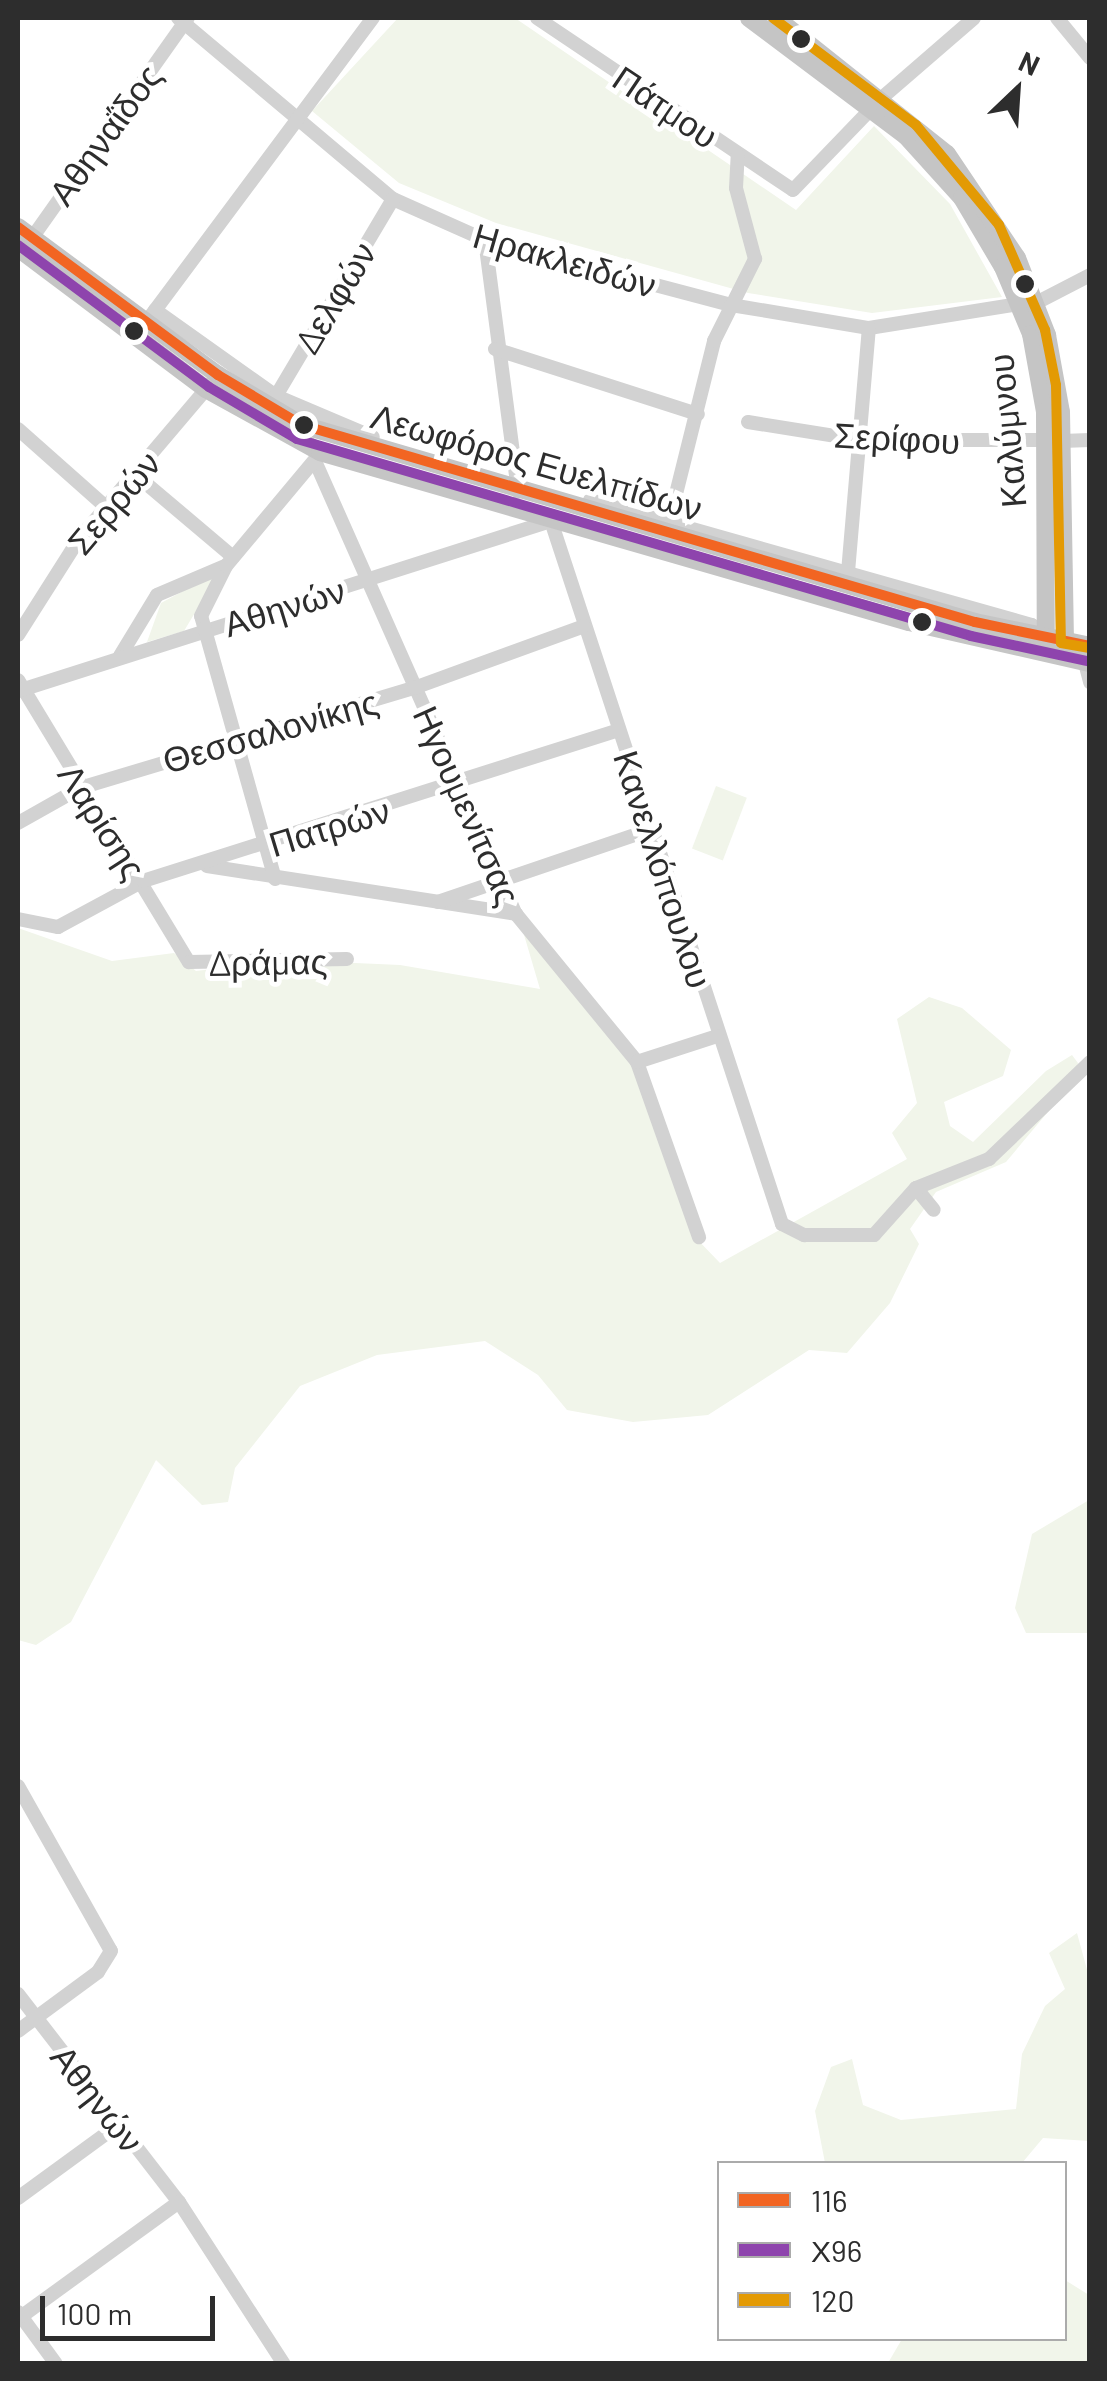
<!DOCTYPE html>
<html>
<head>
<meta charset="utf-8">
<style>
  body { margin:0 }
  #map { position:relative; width:1107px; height:2381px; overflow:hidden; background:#fff; font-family:Barlow,sans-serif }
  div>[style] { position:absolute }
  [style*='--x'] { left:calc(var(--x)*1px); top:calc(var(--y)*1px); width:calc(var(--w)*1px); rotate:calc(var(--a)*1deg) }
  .green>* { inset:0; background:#f1f5ea; transform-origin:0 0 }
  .minor>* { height:14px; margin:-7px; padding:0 7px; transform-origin:7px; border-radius:7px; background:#d2d2d2 }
  .major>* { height:18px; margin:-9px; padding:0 9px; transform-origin:9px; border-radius:9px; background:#c5c5c5 }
  .bus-1>* { height:10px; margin:-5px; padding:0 5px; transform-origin:5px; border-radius:5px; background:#f26522 }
  .bus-2>* { height:10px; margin:-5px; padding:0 5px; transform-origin:5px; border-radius:5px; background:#8e44ad }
  .bus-3>* { height:10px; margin:-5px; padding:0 5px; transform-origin:5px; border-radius:5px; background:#e39a04 }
  .dots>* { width:28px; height:28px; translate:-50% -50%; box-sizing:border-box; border:5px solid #fff; border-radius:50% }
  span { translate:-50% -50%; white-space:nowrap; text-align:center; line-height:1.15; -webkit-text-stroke:10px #fff; paint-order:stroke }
  .street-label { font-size:35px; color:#2d2d2d }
  .frame { position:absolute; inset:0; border:20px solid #2d2d2d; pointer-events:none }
  .legend { position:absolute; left:717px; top:2161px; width:350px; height:180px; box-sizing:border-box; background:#fff; border:2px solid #ababab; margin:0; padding:12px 18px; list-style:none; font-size:30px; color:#2d2d2d }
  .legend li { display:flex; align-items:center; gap:20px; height:50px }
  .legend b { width:50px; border:2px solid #ababab }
  .north { position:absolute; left:967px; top:40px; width:100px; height:100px; -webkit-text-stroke:8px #fff; paint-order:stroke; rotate:25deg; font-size:28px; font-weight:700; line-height:40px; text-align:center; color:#2d2d2d }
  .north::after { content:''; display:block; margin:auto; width:35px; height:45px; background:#2d2d2d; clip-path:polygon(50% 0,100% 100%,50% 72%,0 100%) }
  .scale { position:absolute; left:40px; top:2296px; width:175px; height:45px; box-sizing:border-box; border:5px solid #2d2d2d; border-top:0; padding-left:12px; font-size:30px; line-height:35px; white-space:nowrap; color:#2d2d2d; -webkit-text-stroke:8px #fff; paint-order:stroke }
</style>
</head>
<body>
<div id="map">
  <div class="green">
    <div style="clip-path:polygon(398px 18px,515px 18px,796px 210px,874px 126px,950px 204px,1002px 297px,872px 313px,748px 293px,496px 223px,399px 183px,312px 111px)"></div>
    <div style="clip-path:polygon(220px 571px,184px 631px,147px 642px,161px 603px)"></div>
    <div style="left:716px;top:786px;width:33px;height:67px;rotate:21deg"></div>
    <div style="clip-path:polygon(18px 928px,112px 961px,174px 953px,196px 971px,288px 960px,400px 965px,540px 989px,522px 928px,627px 1052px,694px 1236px,720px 1263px,907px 1159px,892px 1133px,917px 1103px,897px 1019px,929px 997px,962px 1008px,1011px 1050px,1003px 1076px,944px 1102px,950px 1126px,973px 1142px,1046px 1071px,1072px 1055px,1078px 1063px,1073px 1082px,1006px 1162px,936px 1192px,910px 1229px,919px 1244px,890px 1303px,847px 1353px,809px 1350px,708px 1415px,633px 1422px,567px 1410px,538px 1375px,485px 1341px,377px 1355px,300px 1386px,235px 1468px,228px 1502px,202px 1505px,156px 1460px,71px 1622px,36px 1645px,18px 1640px)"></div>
    <div style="clip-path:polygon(1089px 1500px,1089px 1633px,1026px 1633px,1015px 1608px,1032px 1534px)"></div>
    <div style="clip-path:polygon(1077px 1933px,1089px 1977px,1089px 2141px,1043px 2138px,1022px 2163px,825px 2163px,815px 2111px,831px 2067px,852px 2059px,863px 2105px,901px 2120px,1016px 2109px,1022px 2054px,1045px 2006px,1065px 1989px,1049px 1953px)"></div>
    <div style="clip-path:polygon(1065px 2280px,1089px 2295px,1089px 2363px,888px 2363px,902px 2339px,1064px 2338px)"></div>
  </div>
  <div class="minor">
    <div style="--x:178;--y:18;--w:281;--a:40.1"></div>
    <div style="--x:393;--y:199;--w:101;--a:24"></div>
    <div style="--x:485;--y:240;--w:254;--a:14.8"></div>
    <div style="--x:731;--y:305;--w:140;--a:9.5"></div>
    <div style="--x:869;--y:328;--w:152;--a:-9.1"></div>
    <div style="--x:537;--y:18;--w:308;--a:33.9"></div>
    <div style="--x:793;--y:190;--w:114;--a:-46.1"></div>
    <div style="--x:1057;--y:18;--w:52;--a:50.5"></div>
    <div style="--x:884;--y:96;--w:119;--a:-40.9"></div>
    <div style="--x:485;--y:240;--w:254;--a:82.5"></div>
    <div style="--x:27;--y:245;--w:278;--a:-54.7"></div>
    <div style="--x:1036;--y:303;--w:61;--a:-27.4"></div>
    <div style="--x:155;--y:310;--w:148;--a:35.4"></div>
    <div style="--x:276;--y:396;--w:105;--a:22.9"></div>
    <div style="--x:150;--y:317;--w:373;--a:-53.3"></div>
    <div style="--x:495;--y:349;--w:213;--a:17.8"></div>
    <div style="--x:276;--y:396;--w:229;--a:-59.3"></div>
    <div style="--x:748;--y:422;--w:113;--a:9.1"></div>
    <div style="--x:860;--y:440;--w:186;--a:0"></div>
    <div style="--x:18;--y:429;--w:118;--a:41.6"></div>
    <div style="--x:1062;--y:441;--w:28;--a:-2"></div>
    <div style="--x:315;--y:461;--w:496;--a:66.1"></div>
    <div style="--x:516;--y:914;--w:191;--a:50.7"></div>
    <div style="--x:637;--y:1062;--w:186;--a:70.5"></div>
    <div style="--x:136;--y:475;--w:127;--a:40.2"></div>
    <div style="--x:590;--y:500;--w:459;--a:15.8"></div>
    <div style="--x:1032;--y:625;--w:19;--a:43"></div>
    <div style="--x:669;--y:522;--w:187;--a:-76"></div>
    <div style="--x:714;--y:341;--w:92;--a:-63.4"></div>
    <div style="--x:755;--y:259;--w:73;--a:-105"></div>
    <div style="--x:736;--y:188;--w:33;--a:-87"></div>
    <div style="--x:848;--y:572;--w:245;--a:-85.1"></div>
    <div style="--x:18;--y:635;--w:114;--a:-57.6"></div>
    <div style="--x:79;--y:539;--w:215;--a:-49.7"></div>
    <div style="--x:120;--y:656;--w:71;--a:-58.8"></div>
    <div style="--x:157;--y:595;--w:74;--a:-23.1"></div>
    <div style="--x:1085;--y:663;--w:20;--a:75"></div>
    <div style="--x:18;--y:680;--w:330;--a:58.8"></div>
    <div style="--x:189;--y:962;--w:158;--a:-1.1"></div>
    <div style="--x:18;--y:691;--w:559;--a:-17.69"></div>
    <div style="--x:551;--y:521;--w:740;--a:71.81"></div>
    <div style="--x:782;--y:1224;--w:25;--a:27"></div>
    <div style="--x:804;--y:1235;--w:70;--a:0"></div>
    <div style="--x:874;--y:1235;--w:63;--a:-48.2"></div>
    <div style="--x:916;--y:1188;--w:28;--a:51"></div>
    <div style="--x:18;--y:823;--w:71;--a:-29.4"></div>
    <div style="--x:80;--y:788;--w:349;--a:-16.7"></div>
    <div style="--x:414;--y:688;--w:181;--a:-20"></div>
    <div style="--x:207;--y:866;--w:313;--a:8.8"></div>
    <div style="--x:275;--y:879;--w:273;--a:-105.7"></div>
    <div style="--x:201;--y:616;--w:56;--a:-63.4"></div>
    <div style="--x:226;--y:566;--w:143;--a:-50.1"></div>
    <div style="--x:438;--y:902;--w:226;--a:-18.8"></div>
    <div style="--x:18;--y:919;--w:41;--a:11.3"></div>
    <div style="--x:58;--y:927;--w:97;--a:-28.4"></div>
    <div style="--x:143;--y:881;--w:499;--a:-17.6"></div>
    <div style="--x:637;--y:1062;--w:84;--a:-18"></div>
    <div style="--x:916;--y:1188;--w:79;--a:-21.7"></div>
    <div style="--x:989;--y:1159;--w:140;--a:-43.8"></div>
    <div style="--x:18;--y:1786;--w:189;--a:60.6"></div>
    <div style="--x:111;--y:1951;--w:25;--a:122"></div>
    <div style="--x:98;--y:1972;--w:99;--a:143.6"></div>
    <div style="--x:18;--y:1994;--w:263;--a:52.3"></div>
    <div style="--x:179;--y:2202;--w:193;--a:57.1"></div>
    <div style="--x:18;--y:2198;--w:124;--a:-36.1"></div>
    <div style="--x:18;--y:2312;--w:64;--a:53.8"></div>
    <div style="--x:22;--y:2316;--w:194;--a:-36"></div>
  </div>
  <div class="major">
    <div style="--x:749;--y:18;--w:196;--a:36.9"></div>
    <div style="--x:906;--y:136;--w:84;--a:47.9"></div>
    <div style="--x:962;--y:198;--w:80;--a:59.3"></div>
    <div style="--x:1003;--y:267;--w:73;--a:67.3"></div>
    <div style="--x:1031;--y:334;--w:79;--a:79.8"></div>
    <div style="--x:1045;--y:412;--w:237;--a:89.8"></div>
    <div style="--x:776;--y:18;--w:218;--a:38.5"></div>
    <div style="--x:947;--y:154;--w:125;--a:56.1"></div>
    <div style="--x:1017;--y:258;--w:83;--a:68.7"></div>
    <div style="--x:1047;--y:335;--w:78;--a:79.7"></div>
    <div style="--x:1061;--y:412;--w:239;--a:89"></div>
    <div style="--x:18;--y:227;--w:249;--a:36.5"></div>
    <div style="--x:218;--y:375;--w:98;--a:30.8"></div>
    <div style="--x:302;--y:425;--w:701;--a:16.32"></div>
    <div style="--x:975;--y:622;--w:117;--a:11.8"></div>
    <div style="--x:18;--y:248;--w:235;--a:36.9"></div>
    <div style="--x:206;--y:389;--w:130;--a:28.9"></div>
    <div style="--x:320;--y:452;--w:613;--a:16.1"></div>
    <div style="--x:909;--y:622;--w:186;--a:12.8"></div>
  </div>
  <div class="bus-1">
    <div style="--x:18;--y:227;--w:249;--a:36.5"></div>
    <div style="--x:218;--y:375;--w:98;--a:30.8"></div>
    <div style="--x:302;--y:425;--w:701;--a:16.32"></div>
    <div style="--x:975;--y:622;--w:117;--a:11.8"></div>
  </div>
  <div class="bus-2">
    <div style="--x:18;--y:245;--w:238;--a:36.6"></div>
    <div style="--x:209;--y:387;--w:102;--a:30.6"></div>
    <div style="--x:297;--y:439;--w:702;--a:16.29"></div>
    <div style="--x:971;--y:636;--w:119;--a:12.2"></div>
  </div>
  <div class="bus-3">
    <div style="--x:773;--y:18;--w:179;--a:36.8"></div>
    <div style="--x:916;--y:125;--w:130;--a:50.3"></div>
    <div style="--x:999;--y:225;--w:115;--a:66.3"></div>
    <div style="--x:1045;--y:330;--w:56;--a:78.7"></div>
    <div style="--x:1056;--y:385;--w:258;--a:88.9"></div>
    <div style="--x:1061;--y:643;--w:29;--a:10"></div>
  </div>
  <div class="dots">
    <div style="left:801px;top:39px;background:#2d2d2d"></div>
    <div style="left:1025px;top:284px;background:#2d2d2d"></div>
    <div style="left:134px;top:331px;background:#2d2d2d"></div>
    <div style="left:304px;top:425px;background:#2d2d2d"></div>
    <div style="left:922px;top:622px;background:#2d2d2d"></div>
  </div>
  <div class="street-label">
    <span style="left:666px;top:106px;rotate:34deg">Πάτμου</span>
    <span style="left:104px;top:134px;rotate:-54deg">Αθηναΐδος</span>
    <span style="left:565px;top:259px;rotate:16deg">Ηρακλειδών</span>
    <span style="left:334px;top:297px;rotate:-59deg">Δελφών</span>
    <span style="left:1006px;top:431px;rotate:-95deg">Καλύμνου</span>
    <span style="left:897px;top:437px;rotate:3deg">Σερίφου</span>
    <span style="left:537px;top:461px;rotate:16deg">Λεωφόρος Ευελπίδων</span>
    <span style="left:113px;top:502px;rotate:-50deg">Σερρών</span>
    <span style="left:284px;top:606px;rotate:-17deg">Αθηνών</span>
    <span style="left:270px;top:730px;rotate:-16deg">Θεσσαλονίκης</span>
    <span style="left:468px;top:805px;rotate:66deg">Ηγουμενίτσας</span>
    <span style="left:103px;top:821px;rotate:57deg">Λαρίσης</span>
    <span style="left:329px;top:826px;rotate:-17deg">Πατρών</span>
    <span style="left:664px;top:869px;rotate:72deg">Κανελλόπουλου</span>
    <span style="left:268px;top:961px;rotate:-1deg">Δράμας</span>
    <span style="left:98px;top:2098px;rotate:52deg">Αθηνών</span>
  </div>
  <div class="frame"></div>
  <ul class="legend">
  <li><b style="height:12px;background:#f26522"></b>116</li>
  <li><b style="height:12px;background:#8e44ad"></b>Χ96</li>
  <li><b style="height:12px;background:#e39a04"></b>120</li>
  </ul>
  <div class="north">N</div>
  <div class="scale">100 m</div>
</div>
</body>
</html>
